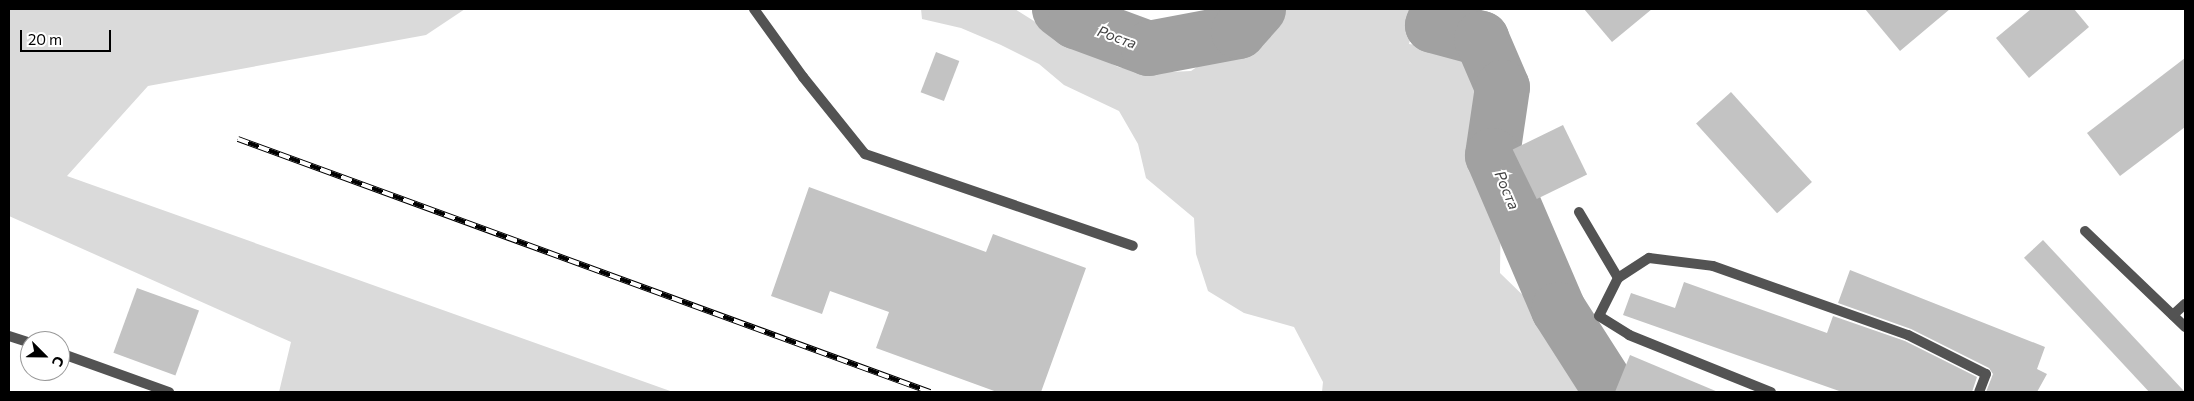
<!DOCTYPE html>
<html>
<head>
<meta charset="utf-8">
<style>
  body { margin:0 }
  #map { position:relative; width:2194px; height:401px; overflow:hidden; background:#fff; font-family:Commissioner,sans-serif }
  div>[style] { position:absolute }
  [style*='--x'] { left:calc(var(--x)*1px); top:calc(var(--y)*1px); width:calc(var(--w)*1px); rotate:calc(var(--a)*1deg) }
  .green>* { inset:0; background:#dadada }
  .river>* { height:55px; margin:-27.5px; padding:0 27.5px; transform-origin:27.5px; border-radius:27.5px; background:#a1a1a1 }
  .building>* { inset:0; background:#c3c3c3; transform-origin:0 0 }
  .service>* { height:10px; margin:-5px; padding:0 5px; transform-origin:5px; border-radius:5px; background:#535353 }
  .rail>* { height:5.5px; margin-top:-2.75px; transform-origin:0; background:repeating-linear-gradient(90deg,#fff 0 11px,#000 0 22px); box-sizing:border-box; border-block:1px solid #000 }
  span { translate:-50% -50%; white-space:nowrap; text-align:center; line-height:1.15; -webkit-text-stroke:4px #fff; paint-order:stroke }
  .water-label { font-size:15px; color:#424242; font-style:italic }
  .frame { position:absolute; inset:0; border:10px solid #000; pointer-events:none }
  .north { position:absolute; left:20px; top:331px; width:50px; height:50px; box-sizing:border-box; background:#fff; border:1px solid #999; border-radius:50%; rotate:113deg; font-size:14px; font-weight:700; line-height:20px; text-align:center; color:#000 }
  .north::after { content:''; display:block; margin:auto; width:18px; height:22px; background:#000; clip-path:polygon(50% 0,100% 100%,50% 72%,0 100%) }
  .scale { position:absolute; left:20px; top:30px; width:91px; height:22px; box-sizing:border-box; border:2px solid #000; border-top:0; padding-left:6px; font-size:15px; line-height:18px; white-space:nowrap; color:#000; -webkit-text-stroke:4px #fff; paint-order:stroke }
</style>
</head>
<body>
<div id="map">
  <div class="green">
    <div style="clip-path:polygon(9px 9px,465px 9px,426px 35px,148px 86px,67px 176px,673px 392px,279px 392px,291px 342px,9px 216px)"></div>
    <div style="clip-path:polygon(921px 9px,1015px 9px,1061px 38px,1118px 67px,1148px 73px,1191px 71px,1210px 58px,1215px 41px,1204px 9px,1418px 9px,1409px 44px,1466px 53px,1481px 101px,1473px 142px,1501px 200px,1500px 273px,1564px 335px,1581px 392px,1322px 392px,1323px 382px,1294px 327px,1244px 313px,1208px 291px,1196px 254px,1194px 218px,1146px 178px,1138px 144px,1119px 111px,1064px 85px,1039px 64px,1001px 45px,961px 28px,922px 19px)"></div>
  </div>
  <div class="river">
    <div style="--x:1059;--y:9;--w:20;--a:37"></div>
    <div style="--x:1075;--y:21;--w:78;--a:20.3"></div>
    <div style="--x:1148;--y:48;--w:92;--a:-10.7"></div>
    <div style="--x:1238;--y:31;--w:30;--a:-48"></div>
    <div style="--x:1438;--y:9;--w:17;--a:111"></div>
    <div style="--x:1432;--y:25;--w:51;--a:14.9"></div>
    <div style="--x:1481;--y:38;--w:53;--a:66.8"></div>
    <div style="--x:1502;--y:87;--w:69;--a:98.4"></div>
    <div style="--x:1492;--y:155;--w:168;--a:66.8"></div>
    <div style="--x:1558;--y:309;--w:98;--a:57.4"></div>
  </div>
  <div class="building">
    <div style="clip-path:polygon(1584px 9px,1652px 9px,1612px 42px)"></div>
    <div style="clip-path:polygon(1865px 9px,1950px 9px,1900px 51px)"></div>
    <div style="clip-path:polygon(2031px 9px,2074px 9px,2089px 27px,2029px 78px,1996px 38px)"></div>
    <div style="left:936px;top:52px;width:25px;height:43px;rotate:21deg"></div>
    <div style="clip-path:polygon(2185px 58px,2185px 127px,2120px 176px,2087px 133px)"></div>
    <div style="left:1731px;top:92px;width:121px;height:47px;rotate:48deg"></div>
    <div style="left:1563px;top:125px;width:55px;height:56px;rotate:64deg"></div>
    <div style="clip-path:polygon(809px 187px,986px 252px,993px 234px,1086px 268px,1041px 392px,997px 392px,876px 348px,889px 312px,830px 291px,822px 314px,771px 296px)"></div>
    <div style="left:2043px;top:240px;width:208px;height:26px;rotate:47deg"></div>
    <div style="clip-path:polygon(1850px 270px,2045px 347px,2037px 369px,2047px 374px,2037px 392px,1986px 392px,1993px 374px,1989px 368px,1911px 329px,1838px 303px)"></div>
    <div style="clip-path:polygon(1684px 282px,1827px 333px,1833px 316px,1905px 341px,1977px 377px,1972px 392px,1842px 392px,1623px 315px,1631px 293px,1675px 308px)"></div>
    <div style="left:137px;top:288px;width:66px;height:69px;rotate:20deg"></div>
    <div style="clip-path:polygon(1630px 355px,1718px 392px,1615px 392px)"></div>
  </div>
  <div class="service">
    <div style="--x:754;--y:9;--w:84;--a:54.2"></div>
    <div style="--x:803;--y:77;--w:99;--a:51.2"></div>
    <div style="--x:865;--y:154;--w:283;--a:18.9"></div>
    <div style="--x:1579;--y:212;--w:77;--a:59.4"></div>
    <div style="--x:1618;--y:278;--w:42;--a:116.6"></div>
    <div style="--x:1599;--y:316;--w:36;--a:32"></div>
    <div style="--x:1629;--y:335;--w:153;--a:21.9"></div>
    <div style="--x:2085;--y:231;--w:139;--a:43.8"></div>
    <div style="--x:1618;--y:278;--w:37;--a:-33"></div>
    <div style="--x:1649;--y:258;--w:64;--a:7.1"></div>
    <div style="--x:1713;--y:266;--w:207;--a:19.5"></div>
    <div style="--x:1908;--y:335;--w:87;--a:26.6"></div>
    <div style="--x:1986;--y:374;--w:19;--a:111"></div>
    <div style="--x:2173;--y:315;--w:16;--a:-43"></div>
    <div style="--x:9;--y:336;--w:22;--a:18"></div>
    <div style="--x:60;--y:353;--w:116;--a:19.7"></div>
  </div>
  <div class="rail">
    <div style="--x:238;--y:139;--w:737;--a:20.08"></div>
  </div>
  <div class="water-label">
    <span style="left:1117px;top:37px;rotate:20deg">Роста</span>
    <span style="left:1507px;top:190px;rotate:67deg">Роста</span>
  </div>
  <div class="frame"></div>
  <div class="north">С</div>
  <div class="scale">20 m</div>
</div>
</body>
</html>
